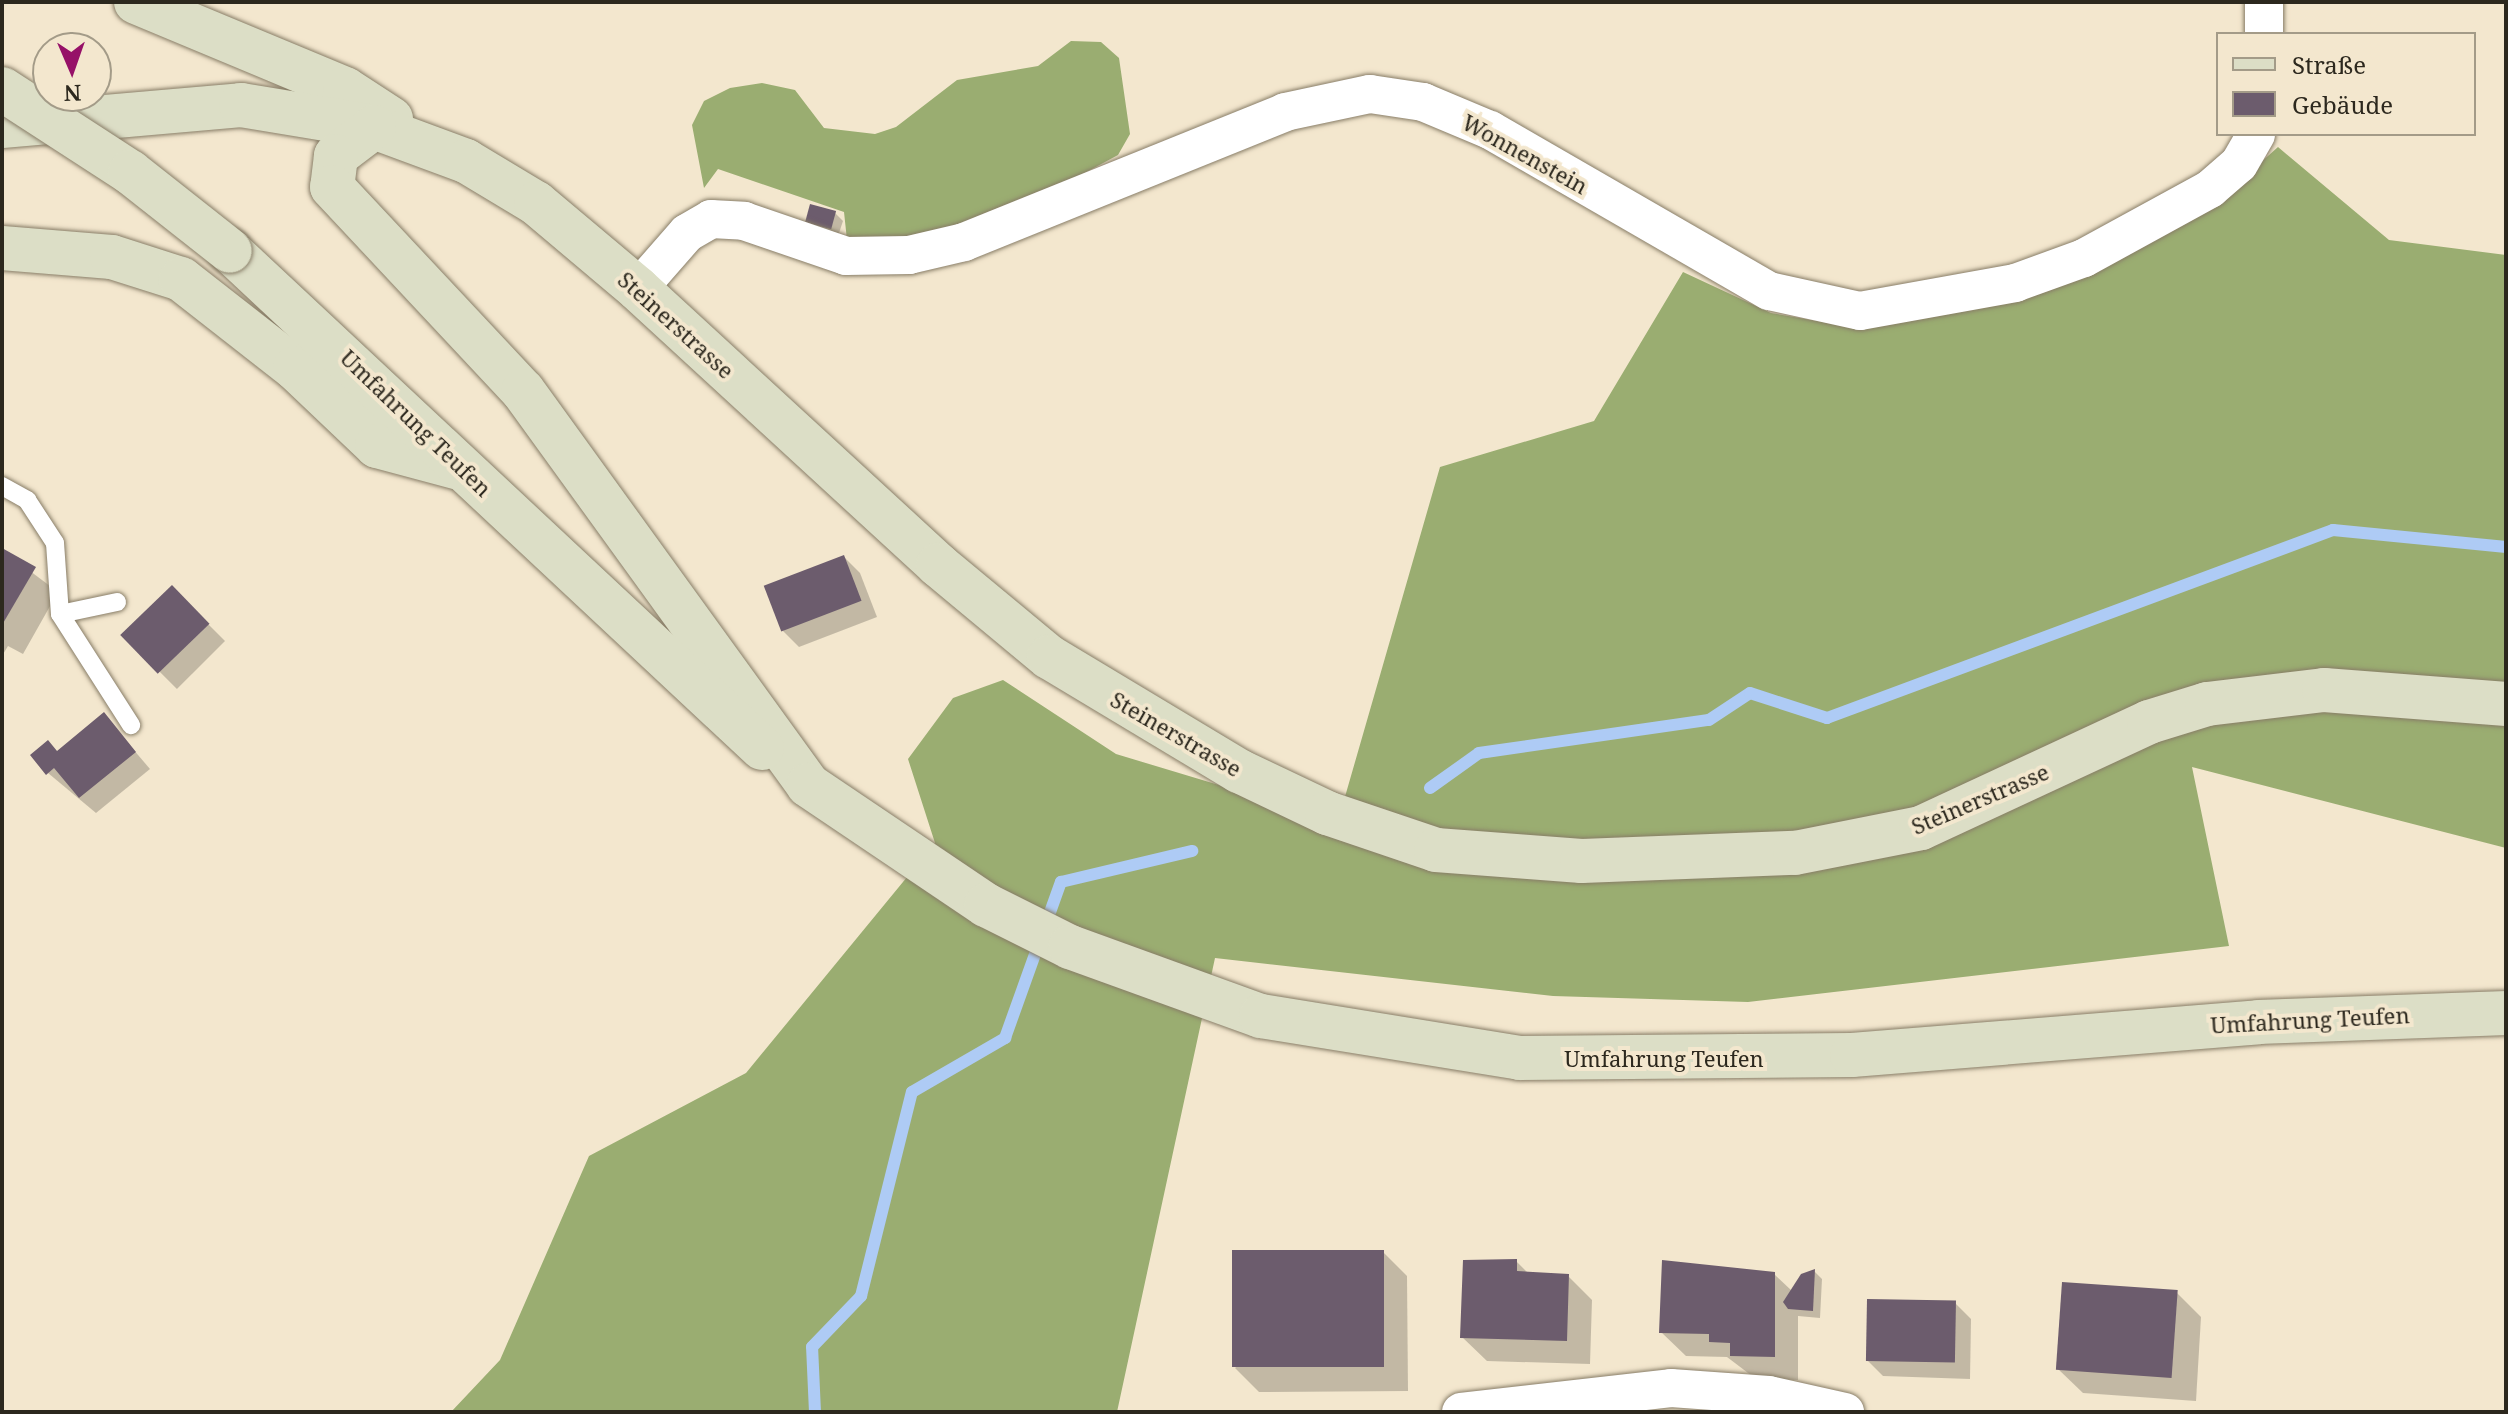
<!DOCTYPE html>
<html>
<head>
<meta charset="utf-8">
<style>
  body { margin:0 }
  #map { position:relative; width:2508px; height:1414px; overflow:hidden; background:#f3e7ce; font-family:"Noto Serif",serif }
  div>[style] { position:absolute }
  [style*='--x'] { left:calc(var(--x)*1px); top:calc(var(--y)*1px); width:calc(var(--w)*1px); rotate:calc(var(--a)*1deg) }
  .forest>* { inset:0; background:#9aad71 }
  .shadow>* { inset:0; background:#0003; transform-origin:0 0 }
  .stream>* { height:12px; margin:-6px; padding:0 6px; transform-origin:6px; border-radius:6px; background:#aecbf5 }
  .building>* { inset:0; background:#6c5c6d; transform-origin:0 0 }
  .roads { filter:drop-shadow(0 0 2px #887d67) drop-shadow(0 0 2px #887d67) }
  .lane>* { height:18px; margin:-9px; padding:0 9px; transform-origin:9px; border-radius:9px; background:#fff }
  .street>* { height:38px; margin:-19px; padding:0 19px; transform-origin:19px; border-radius:19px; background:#fff }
  .secondary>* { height:44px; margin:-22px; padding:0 22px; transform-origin:22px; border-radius:22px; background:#dcdec6 }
  .bridges { filter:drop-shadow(0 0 2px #887d67) drop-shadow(0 0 2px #887d67) }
  .secondary-bridge>* { height:44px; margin:-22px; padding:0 22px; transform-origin:22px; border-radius:22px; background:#dcdec6 }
  span { translate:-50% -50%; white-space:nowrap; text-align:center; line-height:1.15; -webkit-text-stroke:8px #f3e7ce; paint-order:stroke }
  .street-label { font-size:22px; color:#2c281e }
  .frame { position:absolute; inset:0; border:4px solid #2c281e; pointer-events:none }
  .legend { position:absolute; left:2216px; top:32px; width:260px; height:104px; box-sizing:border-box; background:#f3e7ce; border:2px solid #a39b88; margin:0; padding:10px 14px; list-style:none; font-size:24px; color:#2c281e }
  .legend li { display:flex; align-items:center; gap:16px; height:40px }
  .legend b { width:40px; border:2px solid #a39b88 }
  .north { position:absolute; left:32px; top:32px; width:80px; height:80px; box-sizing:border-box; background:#f3e7ce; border:2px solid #a39b88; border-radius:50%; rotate:178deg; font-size:22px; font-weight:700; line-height:32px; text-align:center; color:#2c281e }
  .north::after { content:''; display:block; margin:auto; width:28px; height:36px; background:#961168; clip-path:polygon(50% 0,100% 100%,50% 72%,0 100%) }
</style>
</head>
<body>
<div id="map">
  <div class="forest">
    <div style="clip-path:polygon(1071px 41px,1101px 42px,1119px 58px,1130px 134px,1118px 155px,1053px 190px,924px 238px,847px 240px,844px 212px,718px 169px,704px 188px,692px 125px,704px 101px,730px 88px,762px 83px,795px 90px,824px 128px,875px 134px,896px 127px,957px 80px,1038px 66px)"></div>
    <div style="clip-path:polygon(2278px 147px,2389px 240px,2506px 255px,2506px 848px,2192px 767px,2229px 946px,1748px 1002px,1553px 996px,1215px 958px,1117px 1412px,451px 1412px,500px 1360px,589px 1156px,746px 1073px,935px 843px,908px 759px,953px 698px,1003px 680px,1116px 754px,1338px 821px,1440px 467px,1594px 421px,1683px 272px,1771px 313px,1852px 327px,2209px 209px)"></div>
  </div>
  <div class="shadow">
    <div style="clip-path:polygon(835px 213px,843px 221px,838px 236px,807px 222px)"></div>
    <div style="clip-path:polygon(2px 550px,58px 592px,23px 654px,8px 646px,2px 656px)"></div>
    <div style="clip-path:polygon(844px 557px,860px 573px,877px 617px,799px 647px,783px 631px)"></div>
    <div style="left:172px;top:588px;width:75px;height:68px;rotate:45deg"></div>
    <div style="clip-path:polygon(104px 715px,150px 769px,96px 813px,48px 773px,58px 752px)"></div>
    <div style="clip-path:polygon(1383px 1252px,1407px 1276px,1408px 1391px,1259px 1392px,1235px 1368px)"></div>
    <div style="clip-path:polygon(1516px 1261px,1529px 1274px,1568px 1276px,1592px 1300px,1590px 1364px,1487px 1361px,1462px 1337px)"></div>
    <div style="clip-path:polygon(1815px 1272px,1822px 1279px,1820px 1318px,1798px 1316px,1798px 1380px,1756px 1379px,1727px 1357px,1686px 1356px,1661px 1332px,1774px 1274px,1792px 1291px)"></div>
    <div style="clip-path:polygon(2177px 1293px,2201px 1317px,2196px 1401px,2083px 1393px,2058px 1369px)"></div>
    <div style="clip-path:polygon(1955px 1303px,1971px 1319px,1970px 1379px,1883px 1376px,1867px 1360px)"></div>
  </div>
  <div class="stream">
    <div style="--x:1430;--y:788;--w:60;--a:-35.5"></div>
    <div style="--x:1479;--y:753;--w:232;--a:-8.2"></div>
    <div style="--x:1709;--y:720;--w:49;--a:-33.4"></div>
    <div style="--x:1750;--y:693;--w:81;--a:18"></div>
    <div style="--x:1827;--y:718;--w:540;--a:-20.38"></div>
    <div style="--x:2333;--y:530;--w:174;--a:5.6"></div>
    <div style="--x:815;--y:1412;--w:65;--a:-92.6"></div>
    <div style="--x:812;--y:1347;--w:71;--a:-46.1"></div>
    <div style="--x:861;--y:1296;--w:210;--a:-76"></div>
    <div style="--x:912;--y:1092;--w:108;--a:-30.1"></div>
    <div style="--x:1005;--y:1038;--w:166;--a:-70.3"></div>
    <div style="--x:1061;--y:882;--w:135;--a:-13.3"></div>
  </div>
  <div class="building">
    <div style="left:810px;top:204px;width:27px;height:19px;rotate:15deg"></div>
    <div style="clip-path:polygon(2px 548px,36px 567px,2px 625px)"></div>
    <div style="left:844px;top:555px;width:49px;height:86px;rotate:69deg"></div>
    <div style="left:172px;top:585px;width:54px;height:72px;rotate:46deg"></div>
    <div style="clip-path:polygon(104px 712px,136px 752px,79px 798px,54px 768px,46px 775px,30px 755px,48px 740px,57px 751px)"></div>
    <div style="left:1384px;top:1250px;width:117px;height:152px;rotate:90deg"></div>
    <div style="clip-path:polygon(1517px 1259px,1517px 1271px,1569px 1274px,1567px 1341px,1460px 1338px,1463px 1260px)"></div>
    <div style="clip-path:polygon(1662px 1260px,1775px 1272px,1775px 1357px,1730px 1356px,1730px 1343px,1709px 1342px,1709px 1334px,1659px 1333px)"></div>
    <div style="clip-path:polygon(1815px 1269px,1813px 1311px,1788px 1309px,1783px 1302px,1801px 1274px)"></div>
    <div style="left:2062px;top:1282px;width:116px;height:88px;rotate:4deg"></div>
    <div style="left:1867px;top:1299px;width:89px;height:62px;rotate:1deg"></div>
  </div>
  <div class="roads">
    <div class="lane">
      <div style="--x:2;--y:486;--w:29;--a:29"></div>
      <div style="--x:27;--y:500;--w:51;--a:56.9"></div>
      <div style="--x:55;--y:543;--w:71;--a:86"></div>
      <div style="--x:117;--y:602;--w:58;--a:168.1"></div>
      <div style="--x:60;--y:614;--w:132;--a:57.4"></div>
    </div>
    <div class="street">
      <div style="--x:2264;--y:2;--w:32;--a:90"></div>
      <div style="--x:638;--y:289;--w:74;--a:-48.8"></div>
      <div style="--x:687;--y:233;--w:28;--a:-30"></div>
      <div style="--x:711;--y:219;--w:33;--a:3"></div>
      <div style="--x:744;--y:221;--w:108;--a:18.9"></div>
      <div style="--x:846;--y:256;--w:63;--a:-0.9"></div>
      <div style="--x:909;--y:255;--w:57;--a:-13.3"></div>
      <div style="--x:964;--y:242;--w:346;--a:-22"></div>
      <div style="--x:1285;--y:112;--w:87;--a:-12"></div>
      <div style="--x:1370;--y:94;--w:54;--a:8.6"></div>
      <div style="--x:1423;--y:102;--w:73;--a:22.7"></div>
      <div style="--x:1490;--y:130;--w:322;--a:30"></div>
      <div style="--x:1769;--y:291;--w:93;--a:12.4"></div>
      <div style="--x:1860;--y:311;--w:158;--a:-10.2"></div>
      <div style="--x:2015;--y:283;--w:73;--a:-19.9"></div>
      <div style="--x:2084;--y:258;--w:144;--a:-28.7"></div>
      <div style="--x:2210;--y:189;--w:38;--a:-41"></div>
      <div style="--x:2239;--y:164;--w:34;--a:-60"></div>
      <div style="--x:1461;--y:1412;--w:211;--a:-6.5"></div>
      <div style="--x:1671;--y:1388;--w:98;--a:4.1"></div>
      <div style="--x:1769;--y:1395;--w:78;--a:12.6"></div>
    </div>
    <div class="secondary">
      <div style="--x:136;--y:2;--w:226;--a:22.6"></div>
      <div style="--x:345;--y:89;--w:55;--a:33.1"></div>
      <div style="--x:2;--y:126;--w:240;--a:-5"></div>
      <div style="--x:241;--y:105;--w:135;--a:9.4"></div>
      <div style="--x:374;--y:127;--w:98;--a:20.3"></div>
      <div style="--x:466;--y:161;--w:82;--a:31"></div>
      <div style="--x:536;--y:203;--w:133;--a:40.1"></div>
      <div style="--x:638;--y:289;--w:408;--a:42.6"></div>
      <div style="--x:938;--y:565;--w:144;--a:39.7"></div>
      <div style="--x:1049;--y:657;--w:222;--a:31"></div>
      <div style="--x:1239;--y:771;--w:98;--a:25.5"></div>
      <div style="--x:1327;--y:813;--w:115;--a:18.7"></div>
      <div style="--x:1436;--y:850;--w:146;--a:4.3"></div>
      <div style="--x:1582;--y:861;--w:213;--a:-2.2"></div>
      <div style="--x:1795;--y:853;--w:128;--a:-11.2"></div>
      <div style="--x:1921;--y:828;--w:251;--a:-24.9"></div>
      <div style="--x:2149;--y:722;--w:61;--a:-17.2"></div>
      <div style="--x:2207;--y:704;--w:118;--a:-6.8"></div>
      <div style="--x:2324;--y:690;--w:183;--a:4.4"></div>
      <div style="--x:374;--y:127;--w:48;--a:142.7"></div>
      <div style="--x:336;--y:156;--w:31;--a:97"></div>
      <div style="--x:332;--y:187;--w:279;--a:46.9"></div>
      <div style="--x:523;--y:391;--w:486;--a:54.1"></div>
      <div style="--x:808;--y:785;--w:215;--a:34"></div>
      <div style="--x:986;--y:905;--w:94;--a:26.6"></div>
      <div style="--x:1070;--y:947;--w:203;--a:19.9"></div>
      <div style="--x:1261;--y:1016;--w:262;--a:9.2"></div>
      <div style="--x:1520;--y:1058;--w:332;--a:-0.5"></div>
      <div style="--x:1852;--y:1055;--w:408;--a:-4.6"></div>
      <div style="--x:2259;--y:1022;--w:247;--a:-2.1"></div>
      <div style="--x:2;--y:248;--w:110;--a:4.7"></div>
      <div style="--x:112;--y:257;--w:72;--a:17.7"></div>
      <div style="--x:181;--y:279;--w:145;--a:38"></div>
      <div style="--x:295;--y:368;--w:113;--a:43.6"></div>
      <div style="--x:377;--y:446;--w:85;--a:15"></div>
      <div style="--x:230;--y:251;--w:728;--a:43.05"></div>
    </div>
  </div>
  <div class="bridges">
    <div class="secondary-bridge">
      <div style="--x:2;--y:89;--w:153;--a:33"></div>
      <div style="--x:130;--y:172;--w:127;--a:38.3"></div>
    </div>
  </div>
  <div class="street-label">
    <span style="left:1525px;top:154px;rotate:29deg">Wonnenstein</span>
    <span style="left:676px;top:325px;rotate:42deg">Steinerstrasse</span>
    <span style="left:416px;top:423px;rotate:44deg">Umfahrung Teufen</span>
    <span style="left:1176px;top:734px;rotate:30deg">Steinerstrasse</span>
    <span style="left:1980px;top:799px;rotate:-23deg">Steinerstrasse</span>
    <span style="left:2310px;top:1020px;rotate:-3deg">Umfahrung Teufen</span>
    <span style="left:1664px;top:1059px">Umfahrung Teufen</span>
  </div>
  <div class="frame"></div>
  <ul class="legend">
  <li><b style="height:10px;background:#dcdec6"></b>Straße</li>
  <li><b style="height:22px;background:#6c5c6d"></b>Gebäude</li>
  </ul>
  <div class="north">N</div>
</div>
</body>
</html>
